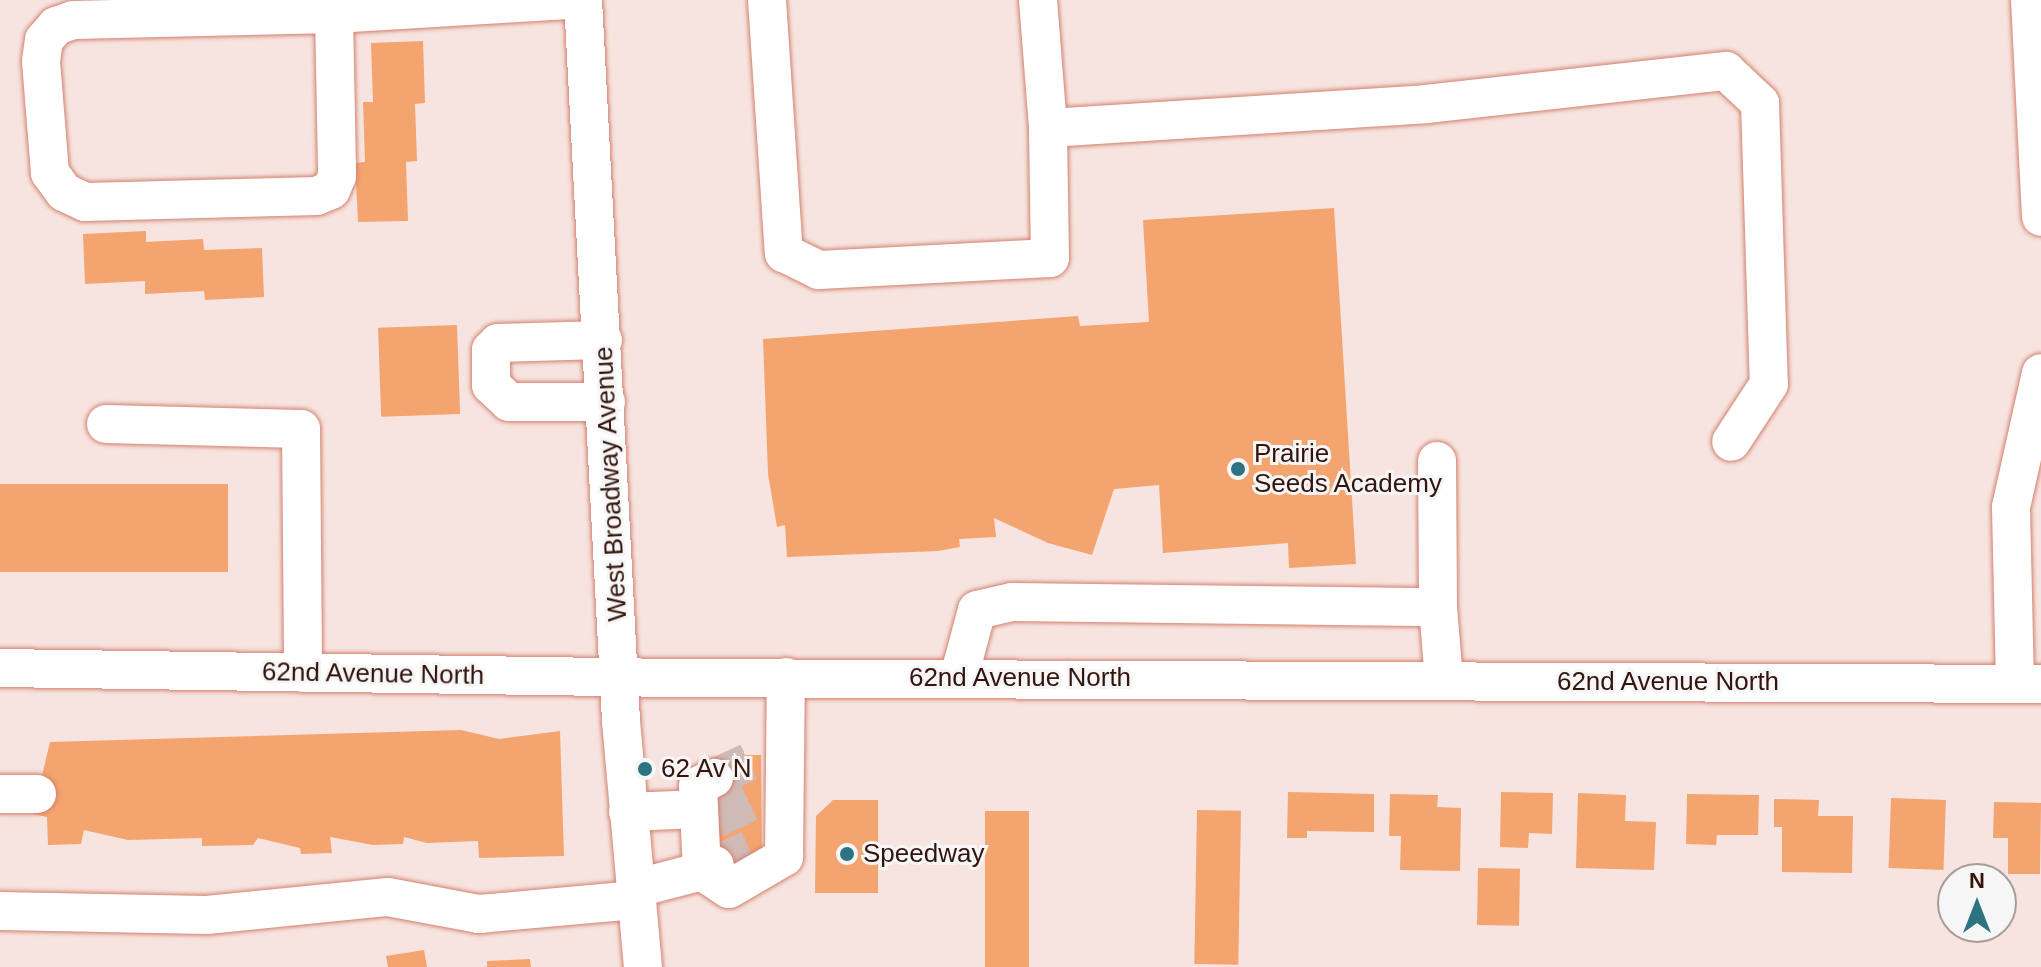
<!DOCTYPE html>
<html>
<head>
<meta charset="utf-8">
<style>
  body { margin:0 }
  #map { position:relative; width:2041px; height:967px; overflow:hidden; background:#f7e4e0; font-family:Helvetica,sans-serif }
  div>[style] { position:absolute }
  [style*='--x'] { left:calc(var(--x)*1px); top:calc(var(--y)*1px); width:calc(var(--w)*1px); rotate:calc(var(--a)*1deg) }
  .building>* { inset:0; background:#f4a46f; transform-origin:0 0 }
  .minor-tunnel>* { height:38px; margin-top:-19px; transform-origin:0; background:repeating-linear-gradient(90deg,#d0bab6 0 38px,transparent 0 57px) }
  .roads { filter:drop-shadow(0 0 2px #d3816e) drop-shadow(0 0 2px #d3816e) }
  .minor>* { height:38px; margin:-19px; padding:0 19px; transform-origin:19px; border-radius:19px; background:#fff }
  .dots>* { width:22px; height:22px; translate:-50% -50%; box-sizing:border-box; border:4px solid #f6f6f6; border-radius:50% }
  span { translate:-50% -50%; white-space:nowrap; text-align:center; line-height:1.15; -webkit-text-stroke:6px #f6f6f6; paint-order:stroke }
  .poi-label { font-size:26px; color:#34140d }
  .left { translate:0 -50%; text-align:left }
  .street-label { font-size:26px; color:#34140d }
  .north { position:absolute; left:1937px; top:863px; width:80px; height:80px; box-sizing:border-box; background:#f6f6f6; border:2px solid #a89c99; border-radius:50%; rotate:0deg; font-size:22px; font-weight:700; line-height:32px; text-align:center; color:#34140d }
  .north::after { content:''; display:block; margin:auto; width:28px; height:36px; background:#2d7381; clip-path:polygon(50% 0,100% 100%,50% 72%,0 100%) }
</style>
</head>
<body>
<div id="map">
  <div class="building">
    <div style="clip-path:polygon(423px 41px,425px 103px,415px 104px,417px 161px,406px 162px,408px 221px,358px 222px,355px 163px,365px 162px,363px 102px,373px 102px,371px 43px)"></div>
    <div style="clip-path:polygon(1334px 208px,1356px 564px,1289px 568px,1288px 543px,1163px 553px,1159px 485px,1114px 489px,1092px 555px,1048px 543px,994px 518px,996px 537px,959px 539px,960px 547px,938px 551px,787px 557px,785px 525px,777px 527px,768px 474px,763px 339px,1078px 316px,1080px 326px,1149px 322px,1143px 220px)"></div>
    <div style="clip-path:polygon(146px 231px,146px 242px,203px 239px,204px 250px,262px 248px,264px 297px,205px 300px,204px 291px,145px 294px,145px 281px,85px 284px,83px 234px)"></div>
    <div style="left:457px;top:325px;width:89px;height:79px;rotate:88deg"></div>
    <div style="left:0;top:484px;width:228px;height:88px"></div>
    <div style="clip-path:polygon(461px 730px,499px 739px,560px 731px,564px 856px,479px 858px,478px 841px,427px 843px,404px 837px,403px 844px,373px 845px,330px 837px,332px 853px,301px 854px,300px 848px,258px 838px,253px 845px,202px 846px,202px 838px,128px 840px,84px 830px,81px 844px,48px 845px,47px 817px,33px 814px,50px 742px)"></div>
    <div style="clip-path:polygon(745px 755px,761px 755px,762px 855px,716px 872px,715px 772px)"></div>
    <div style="clip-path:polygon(1288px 792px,1374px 794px,1374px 832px,1307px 831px,1307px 838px,1287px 838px)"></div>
    <div style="clip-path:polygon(1501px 792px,1553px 793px,1552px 834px,1529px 833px,1528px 848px,1500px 847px)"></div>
    <div style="clip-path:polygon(1578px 793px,1626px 795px,1625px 821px,1656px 822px,1654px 870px,1576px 868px)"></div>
    <div style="clip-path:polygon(1390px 794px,1438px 795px,1437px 807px,1461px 808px,1460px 871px,1400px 870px,1401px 836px,1389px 836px)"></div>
    <div style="clip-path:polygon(1687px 794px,1759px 795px,1758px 835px,1717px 835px,1716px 845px,1686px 844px)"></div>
    <div style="left:1891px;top:798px;width:55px;height:70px;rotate:2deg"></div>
    <div style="clip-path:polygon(1774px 799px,1819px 800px,1818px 816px,1853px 816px,1852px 873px,1782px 872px,1782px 827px,1774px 827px)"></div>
    <div style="clip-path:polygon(833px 800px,878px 800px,878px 893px,815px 893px,816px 816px)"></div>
    <div style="clip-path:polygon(1994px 802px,2041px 803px,2040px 874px,2008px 874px,2008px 838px,1993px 838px)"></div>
    <div style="left:1197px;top:810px;width:44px;height:154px;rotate:1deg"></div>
    <div style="left:985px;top:811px;width:44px;height:156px"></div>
    <div style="left:1478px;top:868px;width:42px;height:57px;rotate:1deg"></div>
    <div style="clip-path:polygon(424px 950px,427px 967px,388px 967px,386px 956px)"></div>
    <div style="clip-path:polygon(530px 959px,531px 967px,487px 967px,487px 961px)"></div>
  </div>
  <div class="minor-tunnel">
    <div style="--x:714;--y:778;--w:52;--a:-25.1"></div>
    <div style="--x:715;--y:819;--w:53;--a:-25.6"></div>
    <div style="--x:715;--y:865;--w:53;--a:-24.6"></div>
  </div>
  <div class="roads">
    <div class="minor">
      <div style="--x:583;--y:0;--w:722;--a:86.98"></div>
      <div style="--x:621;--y:721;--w:247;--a:84.9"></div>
      <div style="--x:767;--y:0;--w:254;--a:86.2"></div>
      <div style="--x:784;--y:253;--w:39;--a:26"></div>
      <div style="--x:819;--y:270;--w:231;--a:-3"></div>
      <div style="--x:1050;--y:258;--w:130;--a:-90.9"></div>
      <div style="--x:1038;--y:0;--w:128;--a:85.5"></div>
      <div style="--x:1048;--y:128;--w:379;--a:-3.6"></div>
      <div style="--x:1426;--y:104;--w:302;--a:-6.3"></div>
      <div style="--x:1726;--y:71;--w:47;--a:43.3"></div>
      <div style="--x:1760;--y:103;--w:281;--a:88.2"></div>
      <div style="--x:1769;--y:384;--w:69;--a:123.2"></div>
      <div style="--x:2030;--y:0;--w:217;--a:87.1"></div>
      <div style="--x:334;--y:14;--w:162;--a:88.9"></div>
      <div style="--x:337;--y:176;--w:15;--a:113"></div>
      <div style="--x:331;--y:190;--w:15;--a:157"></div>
      <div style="--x:317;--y:196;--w:232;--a:178.5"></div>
      <div style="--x:85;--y:202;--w:23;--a:-155"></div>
      <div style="--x:64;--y:192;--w:24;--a:-126"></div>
      <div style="--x:50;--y:173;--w:112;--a:-94.6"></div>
      <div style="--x:41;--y:61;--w:21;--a:-82"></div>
      <div style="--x:44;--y:40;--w:18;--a:-49"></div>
      <div style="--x:56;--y:26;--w:18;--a:-19"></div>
      <div style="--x:73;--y:20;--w:261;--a:-1.3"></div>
      <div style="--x:334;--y:14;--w:239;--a:-3.4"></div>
      <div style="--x:603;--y:340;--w:105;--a:178.4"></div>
      <div style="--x:498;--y:343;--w:10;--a:135"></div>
      <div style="--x:491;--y:350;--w:35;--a:90"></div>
      <div style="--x:491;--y:385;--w:25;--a:43"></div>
      <div style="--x:509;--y:402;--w:97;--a:0"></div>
      <div style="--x:106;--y:424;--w:195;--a:1.5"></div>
      <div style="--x:301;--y:429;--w:244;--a:89.5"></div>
      <div style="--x:1437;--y:461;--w:146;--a:89.6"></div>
      <div style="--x:0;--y:668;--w:671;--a:0.85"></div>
      <div style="--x:671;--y:678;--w:1370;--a:0.25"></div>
      <div style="--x:959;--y:677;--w:69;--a:-75"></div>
      <div style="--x:977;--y:610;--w:36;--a:-13"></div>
      <div style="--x:1012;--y:602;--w:426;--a:0.7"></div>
      <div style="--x:1438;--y:607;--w:73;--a:85.3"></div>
      <div style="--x:2015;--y:684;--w:177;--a:-91.3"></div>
      <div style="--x:2011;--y:507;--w:137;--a:-77.4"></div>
      <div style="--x:0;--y:794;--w:37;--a:0"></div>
      <div style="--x:699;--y:809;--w:23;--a:-92"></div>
      <div style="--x:698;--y:786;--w:18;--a:-27"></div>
      <div style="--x:628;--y:812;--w:71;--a:-2.4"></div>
      <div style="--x:699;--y:809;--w:62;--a:87.2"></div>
      <div style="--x:702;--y:871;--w:14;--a:-25"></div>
      <div style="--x:634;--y:889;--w:70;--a:-14.8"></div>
      <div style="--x:702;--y:871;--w:32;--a:34"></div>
      <div style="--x:729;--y:889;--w:64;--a:-30.2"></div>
      <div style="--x:784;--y:857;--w:180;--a:-89.4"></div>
      <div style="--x:0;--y:911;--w:207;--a:1.1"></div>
      <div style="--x:207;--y:915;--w:182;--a:-5.7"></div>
      <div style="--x:388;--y:897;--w:93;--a:10.6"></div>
      <div style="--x:479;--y:914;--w:157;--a:-5.1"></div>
    </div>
  </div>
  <div class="dots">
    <div style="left:1238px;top:469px;background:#2d7381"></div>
    <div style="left:645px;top:769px;background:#2d7381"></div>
    <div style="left:847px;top:854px;background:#2d7381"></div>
  </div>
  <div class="poi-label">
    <span class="left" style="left:1254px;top:469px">Prairie<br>Seeds Academy</span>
    <span class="left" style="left:661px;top:769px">62 Av N</span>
    <span class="left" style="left:863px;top:854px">Speedway</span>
  </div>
  <div class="street-label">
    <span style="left:611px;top:484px;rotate:-93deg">West Broadway Avenue</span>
    <span style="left:373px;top:674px;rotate:1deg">62nd Avenue North</span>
    <span style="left:1020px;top:678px">62nd Avenue North</span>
    <span style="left:1668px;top:682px">62nd Avenue North</span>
  </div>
  <div class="north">N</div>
</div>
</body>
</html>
